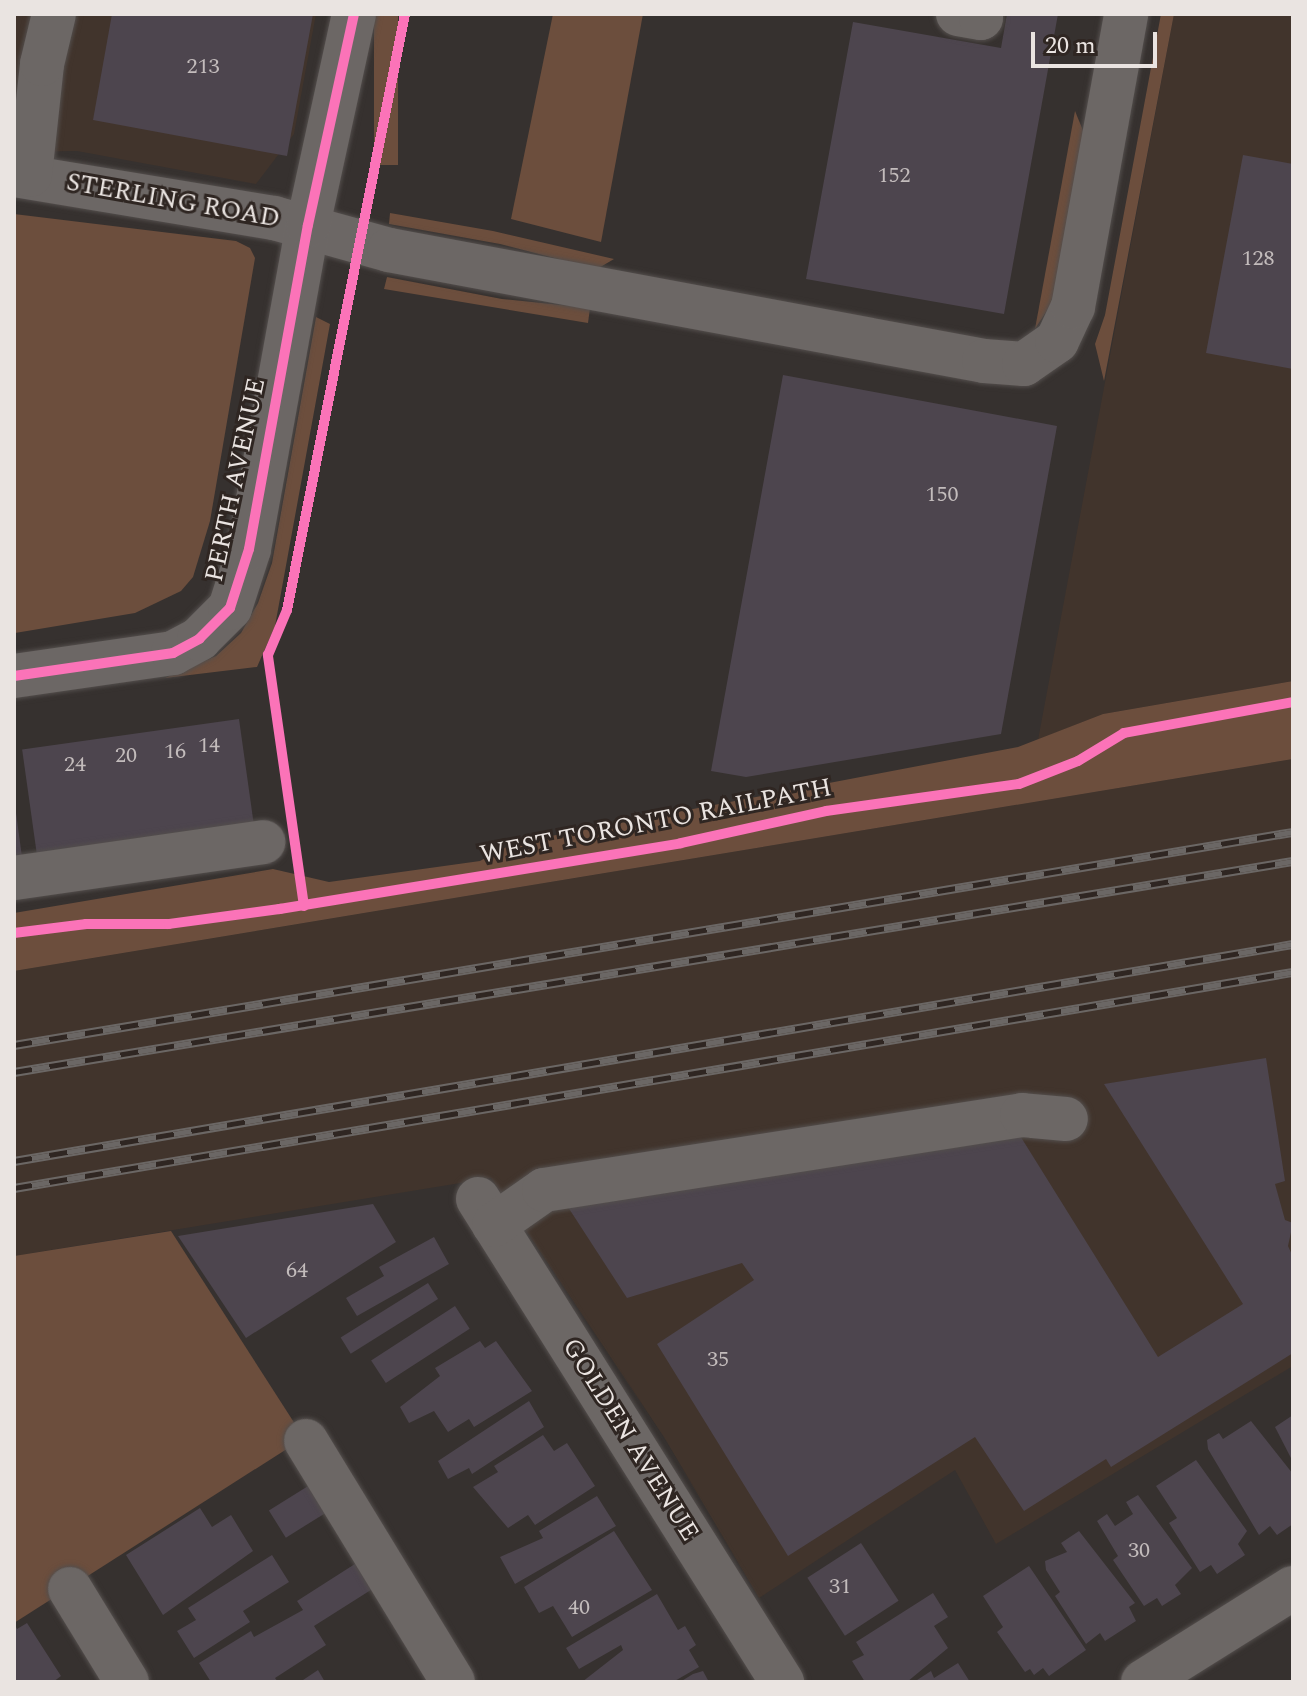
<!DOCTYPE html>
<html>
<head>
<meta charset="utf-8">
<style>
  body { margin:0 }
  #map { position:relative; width:1307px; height:1696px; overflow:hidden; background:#36312f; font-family:Spectral,serif }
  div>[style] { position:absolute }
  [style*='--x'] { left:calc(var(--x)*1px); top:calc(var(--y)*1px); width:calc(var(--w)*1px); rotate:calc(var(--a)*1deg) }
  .built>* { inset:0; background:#41342c }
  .green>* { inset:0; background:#6c4e3d; transform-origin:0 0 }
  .building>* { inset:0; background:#4d454e; transform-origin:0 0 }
  .roads { filter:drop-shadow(0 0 2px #534e4c) drop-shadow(0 0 2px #534e4c) }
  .minor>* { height:44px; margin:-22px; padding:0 22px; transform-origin:22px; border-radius:22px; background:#6c6765 }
  .rail>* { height:9px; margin-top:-4.5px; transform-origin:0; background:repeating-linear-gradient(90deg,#2f2622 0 18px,#6b6765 0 36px); box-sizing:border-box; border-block:2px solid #6b6765 }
  .cycleway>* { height:10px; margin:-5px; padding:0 5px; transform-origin:5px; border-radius:5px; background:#fb73b8 }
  span { translate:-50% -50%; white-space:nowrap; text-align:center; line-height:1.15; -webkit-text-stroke:6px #2f2622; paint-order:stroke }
  .number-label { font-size:22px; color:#c3bcbc }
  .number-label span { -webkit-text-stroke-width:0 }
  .street-label { font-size:26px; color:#eae4e1 }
  .frame { position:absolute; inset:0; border:16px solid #eae4e1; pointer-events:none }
  .scale { position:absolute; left:1031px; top:32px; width:126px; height:36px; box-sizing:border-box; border:4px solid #eae4e1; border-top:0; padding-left:10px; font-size:24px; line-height:28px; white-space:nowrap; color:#eae4e1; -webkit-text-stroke:6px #2f2622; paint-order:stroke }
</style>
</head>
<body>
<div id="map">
  <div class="built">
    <div style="clip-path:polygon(14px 14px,316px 14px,294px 134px,256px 184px,77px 151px,14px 152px)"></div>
    <div style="clip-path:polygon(1174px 14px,1293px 14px,1293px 681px,1103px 714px,1038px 740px)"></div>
    <div style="clip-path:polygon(1293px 759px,1293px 1366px,996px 1544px,955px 1470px,759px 1598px,664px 1437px,491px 1178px,14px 1256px,14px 971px)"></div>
  </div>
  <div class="green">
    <div style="left:374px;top:14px;width:24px;height:151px"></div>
    <div style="clip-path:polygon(553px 14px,643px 14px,601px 242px,511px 219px)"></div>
    <div style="clip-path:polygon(1161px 14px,1174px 14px,1104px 381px,1095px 344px,1105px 315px)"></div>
    <div style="clip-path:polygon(1075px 111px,1084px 133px,1057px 295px,1035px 329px)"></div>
    <div style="clip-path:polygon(390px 213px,493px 231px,614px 259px,597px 269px,500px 244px,389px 224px)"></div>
    <div style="clip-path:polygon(14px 214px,236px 241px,250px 248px,255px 258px,210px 521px,193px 577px,181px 591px,135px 613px,15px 633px)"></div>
    <div style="clip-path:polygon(387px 277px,502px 299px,590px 308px,588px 323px,384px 289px)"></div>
    <div style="clip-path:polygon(316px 317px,330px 324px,275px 626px,257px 667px,165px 678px,216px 656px,241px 633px,258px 603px,272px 563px)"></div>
    <div style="clip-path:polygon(1293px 681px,1293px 759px,14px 971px,14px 913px,273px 869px,329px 882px,480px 861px,514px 843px,1018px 747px,1103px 714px)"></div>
    <div style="clip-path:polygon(171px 1231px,304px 1438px,14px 1623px,14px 1256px)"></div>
  </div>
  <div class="building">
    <div style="clip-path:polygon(112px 14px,313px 14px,287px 156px,93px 120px)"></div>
    <div style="clip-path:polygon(1007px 14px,1058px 14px,1004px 314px,806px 279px,853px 22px,1001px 48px)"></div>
    <div style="clip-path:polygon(1243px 155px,1293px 164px,1293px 369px,1206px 353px)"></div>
    <div style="clip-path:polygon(783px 375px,1057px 426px,1001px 734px,746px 777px,711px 771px)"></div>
    <div style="left:239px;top:719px;width:107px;height:219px;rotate:82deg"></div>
    <div style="clip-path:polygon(16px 813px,22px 857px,14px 858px,14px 814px)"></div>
    <div style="clip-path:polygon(1266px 1058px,1285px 1181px,1275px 1184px,1285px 1220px,1293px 1223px,1288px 1246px,1293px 1257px,1293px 1353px,1111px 1467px,1106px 1459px,1024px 1511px,975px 1437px,788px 1556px,657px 1344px,754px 1280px,742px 1263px,627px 1298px,566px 1204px,1019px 1134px,1158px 1357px,1243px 1304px,1104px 1084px)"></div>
    <div style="clip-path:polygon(373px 1204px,396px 1242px,246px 1338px,178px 1236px)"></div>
    <div style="clip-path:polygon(434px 1237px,449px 1264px,357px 1316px,346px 1298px,384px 1276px,379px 1267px)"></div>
    <div style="left:428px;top:1283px;width:19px;height:103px;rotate:58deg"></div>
    <div style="left:455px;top:1306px;width:27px;height:100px;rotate:57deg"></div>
    <div style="clip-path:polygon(480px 1341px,485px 1348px,496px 1341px,532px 1391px,474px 1427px,469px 1419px,448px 1432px,434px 1411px,409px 1423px,400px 1407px,440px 1376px,435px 1368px)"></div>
    <div style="clip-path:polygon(529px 1401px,544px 1427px,472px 1474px,469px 1468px,448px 1479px,438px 1461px)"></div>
    <div style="clip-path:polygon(1293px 1415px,1293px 1462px,1275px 1427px)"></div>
    <div style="clip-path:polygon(1251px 1421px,1293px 1474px,1293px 1524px,1277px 1535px,1270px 1526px,1259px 1535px,1208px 1449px,1207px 1440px,1219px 1433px,1223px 1439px)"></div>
    <div style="clip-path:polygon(543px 1435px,554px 1451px,567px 1443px,595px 1486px,535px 1525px,528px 1515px,508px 1528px,473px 1487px,498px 1472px,494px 1466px)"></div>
    <div style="clip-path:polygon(1196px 1460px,1247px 1531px,1238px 1544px,1245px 1555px,1217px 1574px,1211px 1565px,1200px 1572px,1169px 1523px,1177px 1518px,1156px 1486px)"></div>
    <div style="left:313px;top:1483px;width:32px;height:52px;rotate:58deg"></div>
    <div style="clip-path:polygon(1138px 1495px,1192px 1568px,1175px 1585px,1181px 1594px,1162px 1606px,1157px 1598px,1144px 1606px,1113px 1560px,1118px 1556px,1097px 1521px,1107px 1514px,1115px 1526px,1133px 1514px,1126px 1502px)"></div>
    <div style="clip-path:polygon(597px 1496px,616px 1526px,515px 1584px,500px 1557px,543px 1538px,539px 1531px)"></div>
    <div style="clip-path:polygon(200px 1508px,212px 1527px,231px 1515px,253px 1551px,163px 1615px,126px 1555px)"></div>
    <div style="clip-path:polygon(614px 1531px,652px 1590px,572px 1637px,553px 1606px,539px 1613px,524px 1587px)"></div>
    <div style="clip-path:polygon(1079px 1531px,1135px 1603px,1129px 1607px,1136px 1621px,1105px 1641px,1100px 1633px,1086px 1644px,1055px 1596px,1060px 1592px,1046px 1570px,1045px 1561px,1067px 1552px,1061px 1543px)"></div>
    <div style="left:861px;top:1543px;width:69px;height:64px;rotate:57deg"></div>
    <div style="clip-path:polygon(272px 1555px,289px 1582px,243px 1611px,250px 1622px,194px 1658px,177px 1631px,196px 1620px,188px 1608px)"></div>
    <div style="clip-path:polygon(358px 1562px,374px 1588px,314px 1626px,326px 1645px,275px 1678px,278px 1682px,211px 1682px,199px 1663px,251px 1631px,254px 1637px,303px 1610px,297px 1601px)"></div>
    <div style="clip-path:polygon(1029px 1566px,1086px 1650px,1049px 1676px,1043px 1668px,1034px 1675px,1030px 1669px,1025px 1672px,997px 1632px,1003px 1627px,983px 1596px)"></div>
    <div style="clip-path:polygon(933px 1593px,948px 1617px,934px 1626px,948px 1648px,907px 1682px,865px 1682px,852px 1661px,864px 1655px,856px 1642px)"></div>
    <div style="clip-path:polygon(657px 1594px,678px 1630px,685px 1626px,696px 1645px,689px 1650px,699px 1667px,673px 1682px,582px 1682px,623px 1650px,621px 1645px,579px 1669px,566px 1648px)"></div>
    <div style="clip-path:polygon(14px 1623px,17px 1629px,27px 1623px,61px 1676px,53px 1682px,14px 1682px)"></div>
    <div style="clip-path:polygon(958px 1663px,970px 1682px,914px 1682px,931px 1671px,934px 1678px)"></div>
    <div style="clip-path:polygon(318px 1670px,325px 1682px,300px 1682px)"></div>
    <div style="clip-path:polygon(703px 1671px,709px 1682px,680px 1682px,693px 1674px)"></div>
  </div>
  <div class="roads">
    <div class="minor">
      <div style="--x:958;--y:14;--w:23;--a:10"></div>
      <div style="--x:981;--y:18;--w:4;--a:-90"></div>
      <div style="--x:14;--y:175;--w:264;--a:9.4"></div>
      <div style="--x:274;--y:218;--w:119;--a:15.5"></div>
      <div style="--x:389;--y:250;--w:605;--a:10.57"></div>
      <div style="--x:984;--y:361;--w:40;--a:4.3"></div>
      <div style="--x:1024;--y:364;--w:40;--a:-34.9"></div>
      <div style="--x:1057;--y:341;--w:38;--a:-65"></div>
      <div style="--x:1073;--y:307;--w:298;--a:-79.7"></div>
      <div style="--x:30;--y:175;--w:112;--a:-83.8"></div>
      <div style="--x:42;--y:64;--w:51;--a:-76.5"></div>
      <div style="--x:14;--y:676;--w:161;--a:-8.2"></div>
      <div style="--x:173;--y:653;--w:30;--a:-28"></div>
      <div style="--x:199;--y:639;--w:44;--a:-45"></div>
      <div style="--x:230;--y:608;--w:62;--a:-72.1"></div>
      <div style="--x:249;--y:549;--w:329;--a:-79.7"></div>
      <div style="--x:308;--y:225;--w:216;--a:-77.7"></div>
      <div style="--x:14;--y:878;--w:252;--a:-8.2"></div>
      <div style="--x:478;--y:1199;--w:571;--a:57.81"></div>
      <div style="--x:494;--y:1225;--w:61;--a:-35"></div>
      <div style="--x:544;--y:1190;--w:484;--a:-8.9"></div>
      <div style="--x:1022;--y:1115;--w:44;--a:5.2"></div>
      <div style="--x:306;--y:1441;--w:282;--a:58.6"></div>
      <div style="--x:70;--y:1589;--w:109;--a:58.5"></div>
      <div style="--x:1143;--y:1682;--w:177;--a:-32.1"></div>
    </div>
  </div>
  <div class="rail">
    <div style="--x:14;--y:1045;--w:1297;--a:-9.46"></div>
    <div style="--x:14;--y:1072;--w:1296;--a:-9.37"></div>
    <div style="--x:14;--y:1161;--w:1297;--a:-9.63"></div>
    <div style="--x:14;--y:1188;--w:1297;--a:-9.59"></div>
  </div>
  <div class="cycleway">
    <div style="--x:14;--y:676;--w:161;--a:-8.2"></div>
    <div style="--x:173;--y:653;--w:30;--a:-28"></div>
    <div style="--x:199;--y:639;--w:44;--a:-45"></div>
    <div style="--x:230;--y:608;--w:62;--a:-72.1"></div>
    <div style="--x:249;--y:549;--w:329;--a:-79.7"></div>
    <div style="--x:308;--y:225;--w:216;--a:-77.7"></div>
    <div style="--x:304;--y:906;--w:254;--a:-98.2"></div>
    <div style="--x:268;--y:655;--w:49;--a:-67.1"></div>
    <div style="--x:287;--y:610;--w:608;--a:-78.8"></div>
    <div style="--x:14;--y:933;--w:73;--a:-7.1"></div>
    <div style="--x:86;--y:924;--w:83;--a:0"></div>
    <div style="--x:169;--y:924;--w:112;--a:-7.7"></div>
    <div style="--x:280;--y:909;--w:406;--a:-9.3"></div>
    <div style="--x:681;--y:843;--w:148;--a:-12.4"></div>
    <div style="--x:826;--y:811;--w:195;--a:-8"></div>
    <div style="--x:1019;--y:784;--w:63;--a:-21.3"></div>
    <div style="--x:1078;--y:761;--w:54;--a:-31.3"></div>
    <div style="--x:1124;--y:733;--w:172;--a:-10.4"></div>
  </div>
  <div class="number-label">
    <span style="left:203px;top:67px">213</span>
    <span style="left:894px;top:176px">152</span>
    <span style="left:1258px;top:259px">128</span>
    <span style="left:942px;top:495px">150</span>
    <span style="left:209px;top:746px">14</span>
    <span style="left:175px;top:752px">16</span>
    <span style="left:126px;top:756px">20</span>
    <span style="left:75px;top:765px">24</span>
    <span style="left:297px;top:1271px">64</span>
    <span style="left:718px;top:1360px">35</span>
    <span style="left:1139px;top:1551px">30</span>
    <span style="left:840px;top:1587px">31</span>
    <span style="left:579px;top:1608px">40</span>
  </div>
  <div class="street-label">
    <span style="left:173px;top:201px;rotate:10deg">STERLING ROAD</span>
    <span style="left:236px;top:480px;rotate:-78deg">PERTH AVENUE</span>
    <span style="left:656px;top:822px;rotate:-11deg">WEST TORONTO RAILPATH</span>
    <span style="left:630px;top:1440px;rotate:58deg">GOLDEN AVENUE</span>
  </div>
  <div class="frame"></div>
  <div class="scale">20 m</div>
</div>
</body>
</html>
